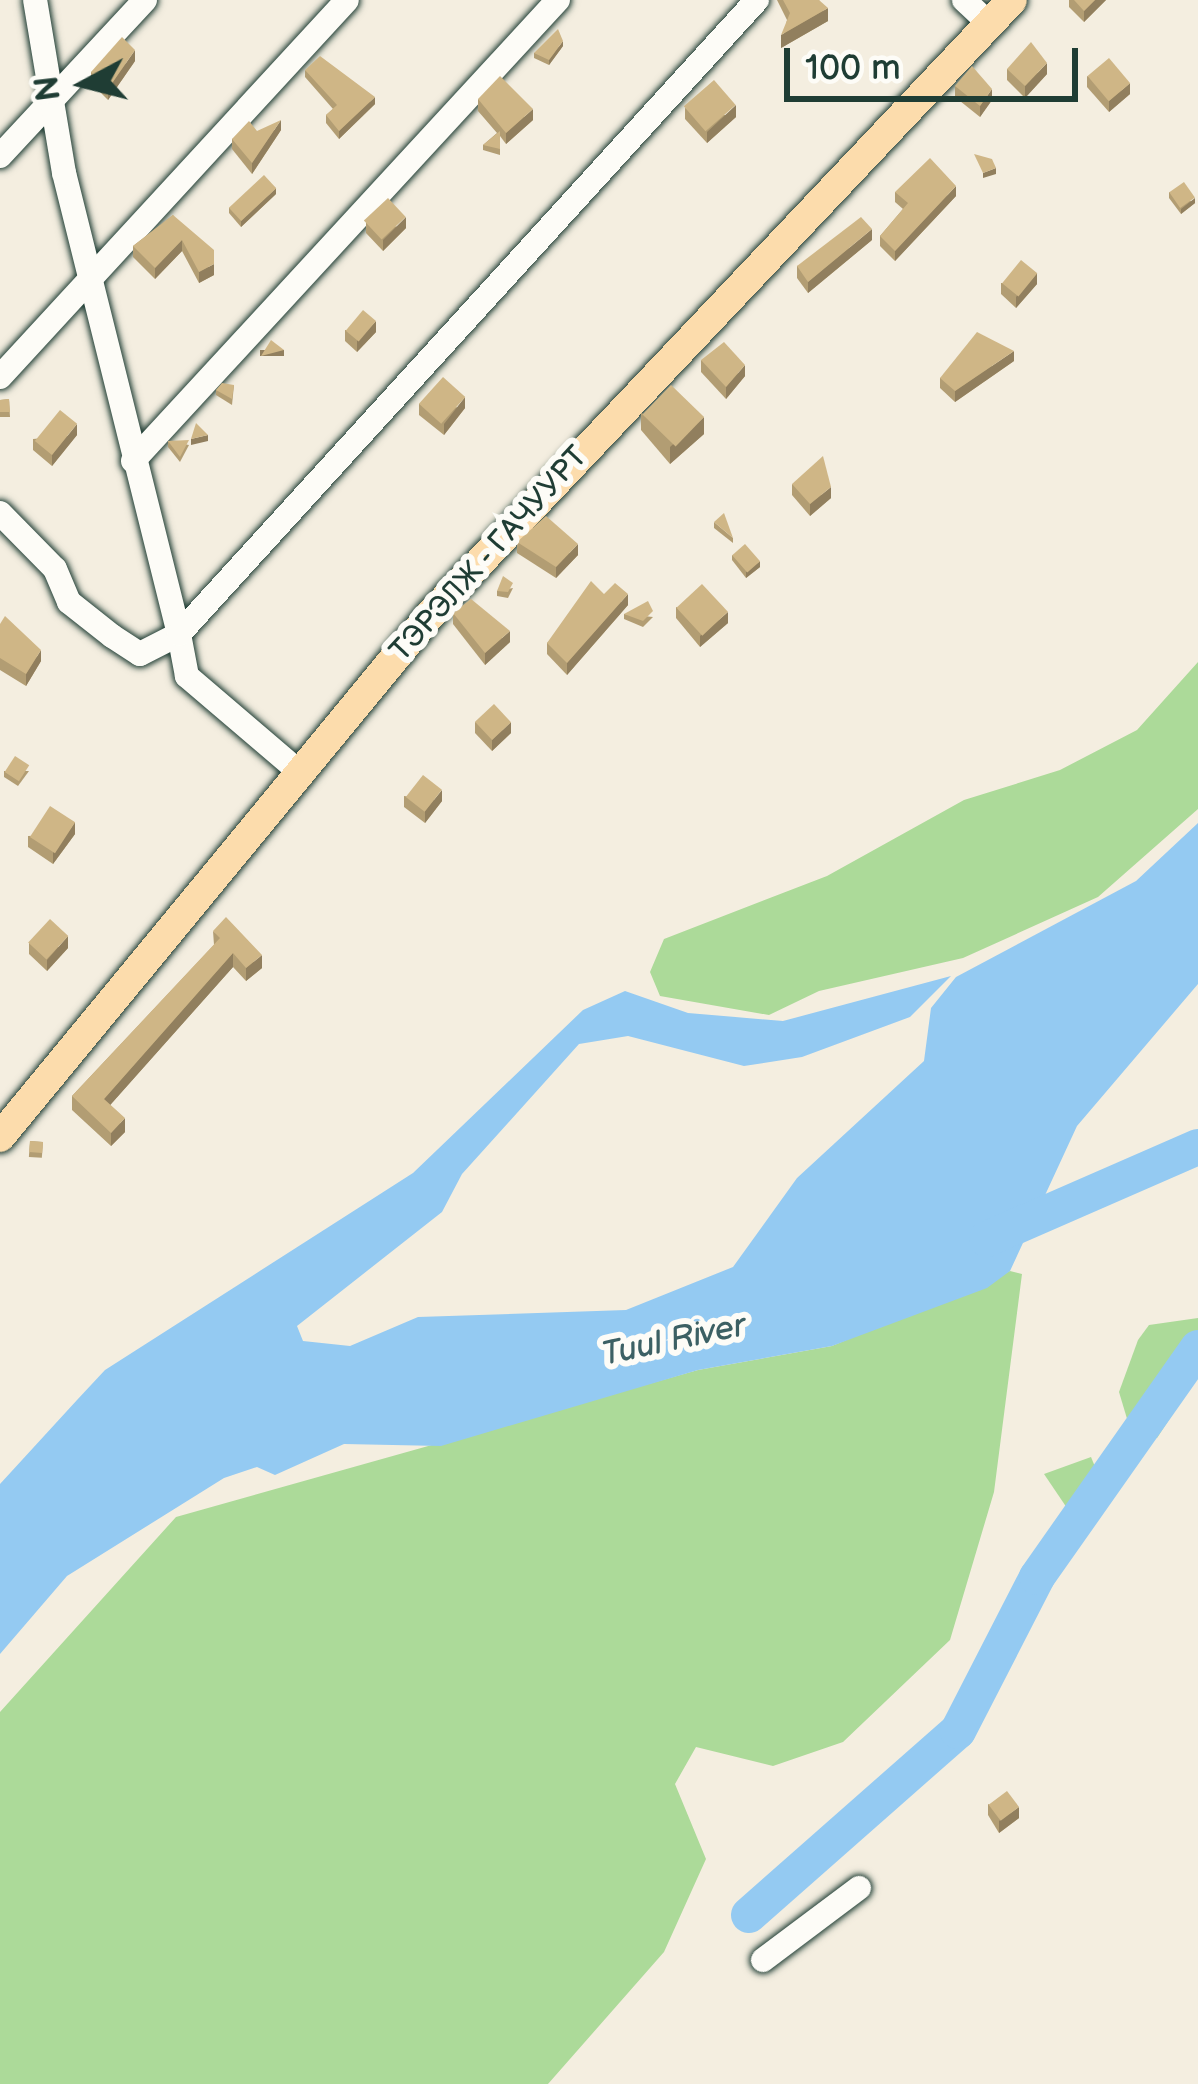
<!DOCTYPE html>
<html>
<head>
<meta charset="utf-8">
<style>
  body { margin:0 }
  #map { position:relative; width:1198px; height:2084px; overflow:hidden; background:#f4eee0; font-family:"Balsamiq Sans",sans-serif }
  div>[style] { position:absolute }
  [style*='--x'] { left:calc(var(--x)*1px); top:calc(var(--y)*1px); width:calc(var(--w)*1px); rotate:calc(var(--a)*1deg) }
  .green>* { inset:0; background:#acda99 }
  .water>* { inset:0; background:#94caf2 }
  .river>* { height:36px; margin:-18px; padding:0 18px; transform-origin:18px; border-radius:18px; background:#94caf2 }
  .roads { filter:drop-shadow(0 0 3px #1f3d34) drop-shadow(0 0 3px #1f3d34) }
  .minor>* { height:24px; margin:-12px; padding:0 12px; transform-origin:12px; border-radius:12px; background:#fdfcf7 }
  .major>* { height:30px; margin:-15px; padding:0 15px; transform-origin:15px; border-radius:15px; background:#fcdcac }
  .wall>* { inset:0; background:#b29d73; transform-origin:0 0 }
  .shaded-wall>* { inset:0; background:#917f5e; transform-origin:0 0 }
  .building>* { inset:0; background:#cfb686; transform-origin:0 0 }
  span { translate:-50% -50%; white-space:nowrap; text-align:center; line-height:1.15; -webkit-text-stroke:12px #fdfcf7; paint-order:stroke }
  .street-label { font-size:30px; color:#1f3d34 }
  .water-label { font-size:33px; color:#3c6064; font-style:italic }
  .north { position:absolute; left:24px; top:24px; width:120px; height:120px; -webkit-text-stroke:9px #fdfcf7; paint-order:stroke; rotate:263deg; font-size:33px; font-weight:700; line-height:48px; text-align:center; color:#1f3d34 }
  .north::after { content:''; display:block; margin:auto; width:42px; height:54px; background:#1f3d34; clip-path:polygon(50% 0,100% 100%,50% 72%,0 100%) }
  .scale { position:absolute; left:784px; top:48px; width:294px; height:54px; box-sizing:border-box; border:6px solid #1f3d34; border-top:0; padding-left:15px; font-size:36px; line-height:42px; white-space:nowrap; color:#1f3d34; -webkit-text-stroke:9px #fdfcf7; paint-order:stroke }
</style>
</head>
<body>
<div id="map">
  <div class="green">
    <div style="clip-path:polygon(1198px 662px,1198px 809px,1098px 897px,963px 958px,819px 991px,769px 1015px,660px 996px,650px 972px,664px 939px,827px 876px,964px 800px,1060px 770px,1137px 730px)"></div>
    <div style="clip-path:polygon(1010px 1271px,1022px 1274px,994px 1492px,950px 1640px,843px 1742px,773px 1766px,696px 1747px,675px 1784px,706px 1859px,664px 1952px,548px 2084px,0 2084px,0 1712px,176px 1517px,698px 1370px,832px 1346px)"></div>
    <div style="clip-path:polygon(1198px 1318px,1198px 1375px,1157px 1438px,1134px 1442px,1119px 1392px,1138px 1340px,1149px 1325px)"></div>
    <div style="clip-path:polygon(1091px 1457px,1098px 1474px,1069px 1511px,1044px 1474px)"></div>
  </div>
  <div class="water">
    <div style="clip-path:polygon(1198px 823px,1198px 984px,1077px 1126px,1010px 1271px,987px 1288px,832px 1346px,698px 1370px,441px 1446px,344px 1444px,275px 1475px,257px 1467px,224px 1478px,67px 1576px,0 1654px,0 1484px,77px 1400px,105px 1370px,413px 1173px,583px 1010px,625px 991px,688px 1013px,783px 1021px,951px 976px,910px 1017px,802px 1057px,744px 1066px,628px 1036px,579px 1044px,462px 1174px,442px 1212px,297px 1326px,303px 1341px,350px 1346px,418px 1317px,626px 1310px,733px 1267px,797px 1178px,924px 1061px,931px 1008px,956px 977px,1136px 881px)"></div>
  </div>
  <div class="river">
    <div style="--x:987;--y:1239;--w:230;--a:-23.6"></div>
    <div style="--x:749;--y:1915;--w:278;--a:-41.4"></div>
    <div style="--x:958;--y:1731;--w:173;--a:-62.8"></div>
    <div style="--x:1037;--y:1577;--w:280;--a:-54.9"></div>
  </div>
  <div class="roads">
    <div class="minor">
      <div style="--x:964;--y:0;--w:33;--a:43"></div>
      <div style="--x:0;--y:156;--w:213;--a:-47.1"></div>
      <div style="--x:0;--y:377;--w:512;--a:-47.37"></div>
      <div style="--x:133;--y:461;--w:627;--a:-47.33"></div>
      <div style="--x:0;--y:513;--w:78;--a:45.5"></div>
      <div style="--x:55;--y:569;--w:36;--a:67"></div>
      <div style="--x:69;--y:602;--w:55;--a:38.3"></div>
      <div style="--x:112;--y:636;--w:33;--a:33"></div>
      <div style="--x:140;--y:654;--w:44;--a:-27.1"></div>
      <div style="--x:179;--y:634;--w:475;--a:-104"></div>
      <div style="--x:64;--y:173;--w:175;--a:-99.5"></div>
      <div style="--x:297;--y:770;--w:145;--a:-139.5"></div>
      <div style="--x:187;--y:676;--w:43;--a:-100.8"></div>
      <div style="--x:179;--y:634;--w:858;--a:-47.65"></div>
      <div style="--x:763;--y:1960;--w:120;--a:-36.9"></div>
    </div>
    <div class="major">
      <div style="--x:0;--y:1137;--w:678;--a:-50.51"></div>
      <div style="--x:431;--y:614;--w:845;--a:-46.58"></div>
    </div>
  </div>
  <div class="wall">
    <div style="clip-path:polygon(777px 0,819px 0,828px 21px,781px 48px,787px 20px)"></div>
    <div style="clip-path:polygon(1069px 0,1106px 0,1084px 22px,1069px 7px)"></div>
    <div style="clip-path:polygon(563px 46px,549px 65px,534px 58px,534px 53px)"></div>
    <div style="clip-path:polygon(135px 61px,108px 100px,91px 83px,91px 72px)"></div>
    <div style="clip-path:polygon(1007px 69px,1047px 74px,1025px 98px,1007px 80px)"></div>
    <div style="clip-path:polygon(305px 70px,375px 104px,339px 139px,326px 123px,326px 115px,333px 109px,305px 77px)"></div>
    <div style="clip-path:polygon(1087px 76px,1130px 94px,1109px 112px,1087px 87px)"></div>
    <div style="clip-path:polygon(955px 86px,992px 100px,980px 117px,955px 97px)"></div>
    <div style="clip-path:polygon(478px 99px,533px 120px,506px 144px,500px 136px,500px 155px,483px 150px,483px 145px,497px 133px,478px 111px)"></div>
    <div style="clip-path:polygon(685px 108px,736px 117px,707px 143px,685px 119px)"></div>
    <div style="clip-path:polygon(281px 130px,252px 174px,232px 149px,232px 139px,257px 131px)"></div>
    <div style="clip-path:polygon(895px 192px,956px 196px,895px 261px,880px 246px,880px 236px,903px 209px,895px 202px)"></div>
    <div style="clip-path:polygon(1169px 192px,1195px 203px,1181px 214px,1169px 198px)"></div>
    <div style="clip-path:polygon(276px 194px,241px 227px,229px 213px,229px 208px)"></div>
    <div style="clip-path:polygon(173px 215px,214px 275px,199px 283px,182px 251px,155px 279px,133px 257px,133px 246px)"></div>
    <div style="clip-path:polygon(366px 222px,406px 228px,383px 251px,366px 233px)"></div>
    <div style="clip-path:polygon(872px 240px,808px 293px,797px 278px,797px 266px)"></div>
    <div style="clip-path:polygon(1001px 283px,1037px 284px,1016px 308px,1001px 294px)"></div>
    <div style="clip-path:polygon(345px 330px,376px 332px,357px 352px,345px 341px)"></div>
    <div style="clip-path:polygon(701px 360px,745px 376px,726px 399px,701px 372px)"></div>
    <div style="clip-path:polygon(1014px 361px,955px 402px,940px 388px,940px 378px)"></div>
    <div style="clip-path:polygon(234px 385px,232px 405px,216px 395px,216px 390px)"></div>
    <div style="clip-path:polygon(9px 399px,10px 417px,0 417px,0 400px)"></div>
    <div style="clip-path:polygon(419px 404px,465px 408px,444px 435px,419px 415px)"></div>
    <div style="clip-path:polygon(641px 413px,704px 434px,670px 464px,641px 430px)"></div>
    <div style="clip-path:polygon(77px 435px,52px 466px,33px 450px,33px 439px)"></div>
    <div style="clip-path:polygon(168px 441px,189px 445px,180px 462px,168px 447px)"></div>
    <div style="clip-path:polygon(792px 484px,831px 498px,810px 516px,792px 495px)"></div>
    <div style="clip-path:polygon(714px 522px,733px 538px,733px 543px,714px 528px)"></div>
    <div style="clip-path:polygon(517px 542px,578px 555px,556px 578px,517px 553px)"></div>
    <div style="clip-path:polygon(732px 555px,760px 567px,746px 578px,732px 560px)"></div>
    <div style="clip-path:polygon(513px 588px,508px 598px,497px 596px,497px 591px)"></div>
    <div style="clip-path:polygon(604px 594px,628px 605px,567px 675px,547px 654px,547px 643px)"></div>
    <div style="clip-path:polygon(676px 607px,728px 623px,700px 647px,676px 618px)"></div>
    <div style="clip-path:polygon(453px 613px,510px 642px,485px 665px,453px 624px)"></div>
    <div style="clip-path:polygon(624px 614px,653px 617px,643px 627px,624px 619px)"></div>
    <div style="clip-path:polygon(0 624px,41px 661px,26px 686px,0 670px)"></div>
    <div style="clip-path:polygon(475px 722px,511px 733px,492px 751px,475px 733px)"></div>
    <div style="clip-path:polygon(4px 771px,29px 771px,18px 786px,4px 777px)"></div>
    <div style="clip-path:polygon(404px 796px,442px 801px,425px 823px,404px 807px)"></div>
    <div style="clip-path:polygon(75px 834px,53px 864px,28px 847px,28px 836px)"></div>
    <div style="clip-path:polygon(213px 931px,262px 968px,246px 981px,233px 967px,110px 1105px,125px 1132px,111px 1146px,72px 1110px,72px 1096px,214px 945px)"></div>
    <div style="clip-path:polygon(29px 943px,68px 948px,47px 971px,29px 954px)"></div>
    <div style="left:30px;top:1141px;width:13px;height:16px;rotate:4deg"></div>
    <div style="clip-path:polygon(988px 1804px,1019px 1818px,999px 1833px,988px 1815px)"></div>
  </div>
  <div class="shaded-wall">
    <div style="clip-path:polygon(1095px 0,1106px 0,1084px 22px,1084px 11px)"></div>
    <div style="clip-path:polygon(828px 8px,828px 21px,781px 48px,781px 35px)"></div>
    <div style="clip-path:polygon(563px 41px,563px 46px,549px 65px,549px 60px)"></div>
    <div style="clip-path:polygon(135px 50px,135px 61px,108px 100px,108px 89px)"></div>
    <div style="clip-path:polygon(1047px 63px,1047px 74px,1025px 98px,1025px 86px)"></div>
    <div style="clip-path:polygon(1130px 83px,1130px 94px,1109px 112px,1109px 101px)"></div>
    <div style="clip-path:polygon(992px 89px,992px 100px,980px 117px,980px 106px)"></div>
    <div style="clip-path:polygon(375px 97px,375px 104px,339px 139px,339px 131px)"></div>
    <div style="clip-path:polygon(736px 105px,736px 117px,707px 143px,707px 132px)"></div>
    <div style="clip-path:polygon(533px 109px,533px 120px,506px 144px,506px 133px)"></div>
    <div style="clip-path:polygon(281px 120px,281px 130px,252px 174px,252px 163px)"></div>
    <div style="clip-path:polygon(996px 168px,996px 174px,983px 178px,983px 173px)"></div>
    <div style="clip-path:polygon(956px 186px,956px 196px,895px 261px,895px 251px)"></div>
    <div style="clip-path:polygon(276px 188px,276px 194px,241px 227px,241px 221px)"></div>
    <div style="clip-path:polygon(1195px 198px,1195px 203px,1181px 214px,1181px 209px)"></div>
    <div style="clip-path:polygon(406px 217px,406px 228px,383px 251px,383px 240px)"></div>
    <div style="clip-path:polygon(872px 229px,872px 240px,808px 293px,808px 282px)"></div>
    <div style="clip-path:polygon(182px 240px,182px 251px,155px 279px,155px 268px)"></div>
    <div style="clip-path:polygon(214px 264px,214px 275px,199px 283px,199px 272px)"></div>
    <div style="clip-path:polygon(1037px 273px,1037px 284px,1016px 308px,1016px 297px)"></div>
    <div style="clip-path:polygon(376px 321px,376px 332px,357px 352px,357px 341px)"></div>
    <div style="left:284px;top:350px;width:6px;height:24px;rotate:90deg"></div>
    <div style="clip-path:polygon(1014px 351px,1014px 361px,955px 402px,955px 391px)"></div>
    <div style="clip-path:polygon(745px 365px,745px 376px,726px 399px,726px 387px)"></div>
    <div style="clip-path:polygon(465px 397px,465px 408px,444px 435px,444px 424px)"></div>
    <div style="clip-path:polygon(704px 417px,704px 434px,670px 464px,670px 447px)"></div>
    <div style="clip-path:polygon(77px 424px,77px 435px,52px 466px,52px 455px)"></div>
    <div style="clip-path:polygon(208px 435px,208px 441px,191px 445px,191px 439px)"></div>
    <div style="clip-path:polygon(831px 487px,831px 498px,810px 516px,810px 504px)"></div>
    <div style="clip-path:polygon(578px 544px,578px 555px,556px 578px,556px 567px)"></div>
    <div style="clip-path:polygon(760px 561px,760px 567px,746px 578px,746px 572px)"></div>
    <div style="clip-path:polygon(628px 594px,628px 605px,567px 675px,567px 663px)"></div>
    <div style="clip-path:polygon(728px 612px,728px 623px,700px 647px,700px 636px)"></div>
    <div style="clip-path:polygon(510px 631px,510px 642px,485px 665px,485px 653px)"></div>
    <div style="clip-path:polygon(41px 650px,41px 661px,26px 686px,26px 674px)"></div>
    <div style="clip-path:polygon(511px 722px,511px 733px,492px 751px,492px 740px)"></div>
    <div style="clip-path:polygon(442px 790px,442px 801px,425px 823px,425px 811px)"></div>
    <div style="clip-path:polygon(75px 822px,75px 834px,53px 864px,53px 853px)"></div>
    <div style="clip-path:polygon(68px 936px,68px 948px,47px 971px,47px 960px)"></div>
    <div style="clip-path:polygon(233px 953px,233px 967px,104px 1112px,104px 1099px)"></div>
    <div style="clip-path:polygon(262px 955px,262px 968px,246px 981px,246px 968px)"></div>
    <div style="clip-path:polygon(125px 1118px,125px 1132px,111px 1146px,111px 1133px)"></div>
    <div style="clip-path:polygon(1019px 1807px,1019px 1818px,999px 1833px,999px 1821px)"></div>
  </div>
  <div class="building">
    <div style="clip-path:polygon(783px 0,819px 0,828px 8px,781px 35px,790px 13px)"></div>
    <div style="clip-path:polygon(1074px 0,1095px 0,1084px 11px)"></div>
    <div style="clip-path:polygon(558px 29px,563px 41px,549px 60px,534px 53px)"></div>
    <div style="clip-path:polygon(122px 37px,135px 50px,108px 89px,91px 72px)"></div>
    <div style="clip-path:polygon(1031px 42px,1047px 63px,1025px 86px,1007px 69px)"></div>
    <div style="clip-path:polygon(320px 56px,375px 97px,339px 131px,326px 115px,337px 105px,305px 70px)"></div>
    <div style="left:1109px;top:58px;width:33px;height:28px;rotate:50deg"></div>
    <div style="clip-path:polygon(972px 66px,992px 89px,980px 106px,955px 86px)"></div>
    <div style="clip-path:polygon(500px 76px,533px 109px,506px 133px,478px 99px)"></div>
    <div style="left:714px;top:80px;width:33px;height:40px;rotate:49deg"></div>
    <div style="clip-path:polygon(281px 120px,252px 163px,232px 139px,249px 121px,257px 131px)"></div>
    <div style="clip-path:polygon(500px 131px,500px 149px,483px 145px)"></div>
    <div style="clip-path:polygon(974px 154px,992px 159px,996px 168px,983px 173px)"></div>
    <div style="clip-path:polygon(930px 158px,956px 186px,895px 251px,880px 236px,908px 203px,895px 192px)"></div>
    <div style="left:264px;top:175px;width:18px;height:48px;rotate:47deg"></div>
    <div style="left:1184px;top:182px;width:19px;height:18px;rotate:55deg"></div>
    <div style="left:388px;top:198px;width:26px;height:33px;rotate:47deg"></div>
    <div style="clip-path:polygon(173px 215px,214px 250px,214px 264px,199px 272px,182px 240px,155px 268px,133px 246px)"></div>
    <div style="clip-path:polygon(861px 217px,872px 229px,808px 282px,797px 266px)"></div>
    <div style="left:1021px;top:260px;width:21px;height:30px;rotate:39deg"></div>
    <div style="left:363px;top:310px;width:17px;height:27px;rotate:40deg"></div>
    <div style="clip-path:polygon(977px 332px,1014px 351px,955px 391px,940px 378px)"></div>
    <div style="clip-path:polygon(271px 340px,284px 350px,261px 356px)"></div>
    <div style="clip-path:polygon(724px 342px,745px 365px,726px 387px,701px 360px)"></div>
    <div style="left:443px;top:377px;width:30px;height:36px;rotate:42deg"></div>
    <div style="clip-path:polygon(222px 383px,234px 385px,232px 399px,216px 390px)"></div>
    <div style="left:671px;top:385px;width:46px;height:41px;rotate:44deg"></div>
    <div style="clip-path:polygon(9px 399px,10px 412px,0 412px,0 400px)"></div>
    <div style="left:60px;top:410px;width:22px;height:40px;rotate:39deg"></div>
    <div style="clip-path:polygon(196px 423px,208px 435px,191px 439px)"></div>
    <div style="clip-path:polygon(189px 440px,180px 457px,168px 441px)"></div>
    <div style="clip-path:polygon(823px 456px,831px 487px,810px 504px,792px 484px)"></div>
    <div style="clip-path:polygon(724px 513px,733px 538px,714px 522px)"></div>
    <div style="clip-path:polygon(546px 516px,578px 544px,556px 567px,517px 542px)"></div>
    <div style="left:745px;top:544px;width:23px;height:17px;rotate:49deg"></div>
    <div style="clip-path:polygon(503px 576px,513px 583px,508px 592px,497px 591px)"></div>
    <div style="clip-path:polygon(591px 581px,604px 594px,615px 583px,628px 594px,567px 663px,547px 643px)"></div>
    <div style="left:702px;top:584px;width:38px;height:35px;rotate:47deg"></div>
    <div style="clip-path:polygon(471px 599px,510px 631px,485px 653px,453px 613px)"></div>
    <div style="clip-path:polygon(648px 601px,653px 611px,643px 621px,624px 614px)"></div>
    <div style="clip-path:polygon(5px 616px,41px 650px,26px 674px,0 658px,0 624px)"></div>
    <div style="left:494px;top:704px;width:25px;height:26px;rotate:47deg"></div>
    <div style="left:15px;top:756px;width:17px;height:19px;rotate:33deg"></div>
    <div style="left:423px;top:775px;width:24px;height:28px;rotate:38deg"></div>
    <div style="left:50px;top:806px;width:30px;height:37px;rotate:33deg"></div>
    <div style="clip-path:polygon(226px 917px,262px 955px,246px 968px,233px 953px,104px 1099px,125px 1118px,111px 1133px,72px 1096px,220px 938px,213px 931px)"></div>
    <div style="left:50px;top:919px;width:25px;height:32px;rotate:43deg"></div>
    <div style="left:30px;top:1141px;width:13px;height:11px;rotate:4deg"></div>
    <div style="left:1007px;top:1791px;width:20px;height:23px;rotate:53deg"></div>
  </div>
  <div class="street-label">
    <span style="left:489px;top:554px;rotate:-48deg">ТЭРЭЛЖ - ГАЧУУРТ</span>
  </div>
  <div class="water-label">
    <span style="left:674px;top:1341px;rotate:-12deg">Tuul River</span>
  </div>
  <div class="north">N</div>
  <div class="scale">100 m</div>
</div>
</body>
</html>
